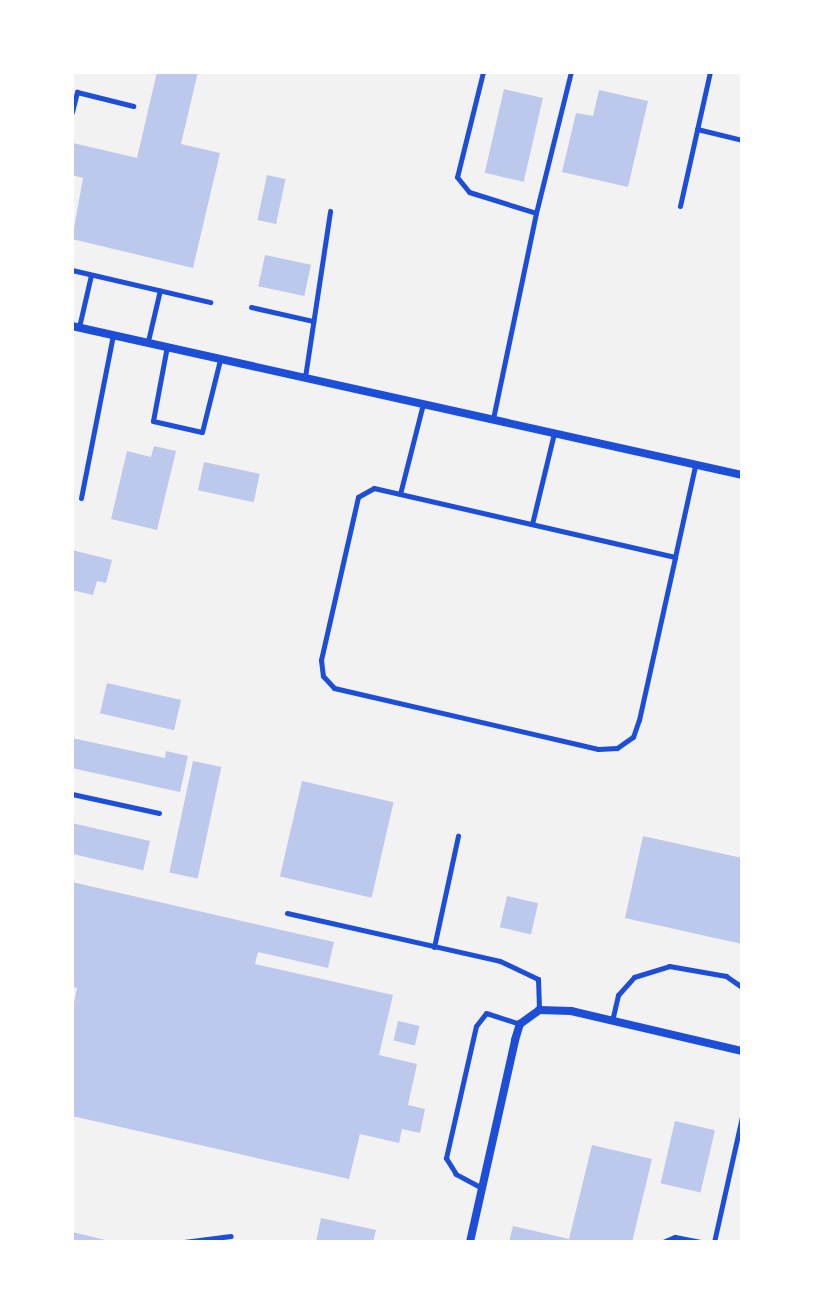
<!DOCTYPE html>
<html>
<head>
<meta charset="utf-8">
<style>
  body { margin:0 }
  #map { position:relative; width:814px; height:1314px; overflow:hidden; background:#f2f2f2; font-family:Figtree,sans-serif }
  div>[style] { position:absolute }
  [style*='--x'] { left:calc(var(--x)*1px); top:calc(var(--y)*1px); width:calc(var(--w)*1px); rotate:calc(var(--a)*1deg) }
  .building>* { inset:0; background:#bdc9ec; transform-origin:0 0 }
  .service>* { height:5px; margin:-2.5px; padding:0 2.5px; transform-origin:2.5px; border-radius:2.5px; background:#1d4ed8 }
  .minor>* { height:8px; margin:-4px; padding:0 4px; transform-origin:4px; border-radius:4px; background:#1d4ed8 }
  span { translate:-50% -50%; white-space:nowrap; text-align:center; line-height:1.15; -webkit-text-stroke:7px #fff; paint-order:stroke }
  .frame { position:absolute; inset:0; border:74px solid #fff; pointer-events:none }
</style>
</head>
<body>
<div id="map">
  <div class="building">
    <div style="clip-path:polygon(157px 72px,198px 72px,181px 144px,220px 153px,193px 268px,72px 239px,83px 178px,72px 175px,73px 143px,137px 158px)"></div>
    <div style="left:504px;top:89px;width:40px;height:86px;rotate:13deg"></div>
    <div style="clip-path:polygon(599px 90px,648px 101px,628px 187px,562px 172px,576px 113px,593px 116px)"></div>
    <div style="left:267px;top:175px;width:19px;height:46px;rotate:12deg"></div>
    <div style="left:265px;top:255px;width:47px;height:32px;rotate:12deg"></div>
    <div style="clip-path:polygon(154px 446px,176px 451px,157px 530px,111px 519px,127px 451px,151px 457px)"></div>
    <div style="left:204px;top:462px;width:57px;height:29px;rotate:12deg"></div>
    <div style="clip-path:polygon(72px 550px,112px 560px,106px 583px,97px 581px,93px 595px,72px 590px)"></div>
    <div style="left:107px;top:683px;width:76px;height:31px;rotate:13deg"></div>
    <div style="clip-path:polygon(72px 738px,165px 758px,166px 751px,188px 756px,180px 792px,72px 768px)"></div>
    <div style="left:193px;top:761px;width:29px;height:114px;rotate:12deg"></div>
    <div style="left:302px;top:781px;width:94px;height:98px;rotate:13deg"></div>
    <div style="left:72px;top:823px;width:80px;height:30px;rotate:13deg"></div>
    <div style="clip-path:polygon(643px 836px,742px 858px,742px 944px,625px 918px)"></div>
    <div style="clip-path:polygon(72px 882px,334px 942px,328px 968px,258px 952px,255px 964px,393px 995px,379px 1055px,417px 1064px,408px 1105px,425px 1109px,420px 1133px,402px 1129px,399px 1143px,360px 1134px,349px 1179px,72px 1116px,72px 1012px,77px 988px,72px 987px)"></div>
    <div style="left:507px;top:896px;width:32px;height:32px;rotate:13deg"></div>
    <div style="left:398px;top:1021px;width:22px;height:20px;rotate:13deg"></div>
    <div style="left:675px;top:1121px;width:41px;height:64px;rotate:13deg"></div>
    <div style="clip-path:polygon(592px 1145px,652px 1159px,632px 1242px,509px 1242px,513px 1226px,569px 1239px)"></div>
    <div style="clip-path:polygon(321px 1218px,376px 1230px,373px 1242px,316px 1242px)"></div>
    <div style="clip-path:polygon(72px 1232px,110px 1241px,110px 1242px,72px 1242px)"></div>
  </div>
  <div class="service">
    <div style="--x:483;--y:72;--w:108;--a:103.9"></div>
    <div style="--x:457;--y:177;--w:19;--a:51"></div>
    <div style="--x:469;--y:192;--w:70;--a:17.4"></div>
    <div style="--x:536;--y:213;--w:210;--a:101.8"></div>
    <div style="--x:72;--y:112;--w:21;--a:-76"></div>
    <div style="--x:77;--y:92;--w:58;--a:14"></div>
    <div style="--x:697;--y:129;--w:46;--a:13.7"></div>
    <div style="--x:680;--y:206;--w:137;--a:-77.4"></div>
    <div style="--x:536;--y:213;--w:145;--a:-76.1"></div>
    <div style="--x:72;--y:270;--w:142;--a:13.1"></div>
    <div style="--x:251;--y:307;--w:64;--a:12.7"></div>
    <div style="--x:79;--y:327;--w:53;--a:-77"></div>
    <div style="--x:148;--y:341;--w:52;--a:-76.8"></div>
    <div style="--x:167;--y:346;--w:76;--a:100.6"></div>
    <div style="--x:153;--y:421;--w:50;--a:12.7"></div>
    <div style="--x:202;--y:432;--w:74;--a:-76"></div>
    <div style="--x:305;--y:377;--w:168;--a:-81.4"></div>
    <div style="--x:400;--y:494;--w:93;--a:-75.7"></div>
    <div style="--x:81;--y:498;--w:166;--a:-78.9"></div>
    <div style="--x:532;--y:524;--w:94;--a:-76.4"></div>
    <div style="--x:675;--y:557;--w:309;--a:-167.1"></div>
    <div style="--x:374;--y:488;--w:18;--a:151"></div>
    <div style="--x:358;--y:497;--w:167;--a:102.8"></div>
    <div style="--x:321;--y:660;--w:16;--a:83"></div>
    <div style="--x:323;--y:676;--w:16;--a:47"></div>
    <div style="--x:334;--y:688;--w:271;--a:13"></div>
    <div style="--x:598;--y:749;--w:19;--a:-3"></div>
    <div style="--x:617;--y:748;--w:19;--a:-35"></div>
    <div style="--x:633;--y:737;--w:18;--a:-71"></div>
    <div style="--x:639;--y:720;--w:167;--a:-77.5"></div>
    <div style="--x:675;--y:557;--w:93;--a:-77.6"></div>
    <div style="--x:72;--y:794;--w:89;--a:12.3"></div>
    <div style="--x:287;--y:913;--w:218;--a:12.7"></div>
    <div style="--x:500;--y:961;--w:42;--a:25.3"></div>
    <div style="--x:538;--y:979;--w:31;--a:88"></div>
    <div style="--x:434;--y:947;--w:114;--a:-77.8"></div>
    <div style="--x:612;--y:1021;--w:27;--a:-77"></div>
    <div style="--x:618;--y:995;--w:24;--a:-48"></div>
    <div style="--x:634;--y:977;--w:37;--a:-17"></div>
    <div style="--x:669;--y:966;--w:58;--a:10"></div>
    <div style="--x:726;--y:976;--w:19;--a:35"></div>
    <div style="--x:482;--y:1188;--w:30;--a:-152"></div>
    <div style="--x:456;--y:1174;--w:19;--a:-122"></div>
    <div style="--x:446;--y:1158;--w:135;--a:-77.2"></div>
    <div style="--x:476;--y:1026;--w:16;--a:-52"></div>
    <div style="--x:486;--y:1013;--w:36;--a:18"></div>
    <div style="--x:184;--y:1242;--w:47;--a:-7.3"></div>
    <div style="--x:663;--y:1242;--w:13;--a:-23"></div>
    <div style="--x:675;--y:1237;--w:26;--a:11"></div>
    <div style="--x:714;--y:1242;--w:128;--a:-77.4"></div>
  </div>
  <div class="minor">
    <div style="--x:72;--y:326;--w:686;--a:12.54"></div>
    <div style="--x:470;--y:1242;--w:207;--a:-77.4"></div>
    <div style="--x:515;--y:1040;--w:17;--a:-73"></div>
    <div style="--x:520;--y:1024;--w:24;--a:-36"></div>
    <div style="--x:539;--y:1010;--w:32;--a:2"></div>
    <div style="--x:571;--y:1011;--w:176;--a:13.2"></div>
  </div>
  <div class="frame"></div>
</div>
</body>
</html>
